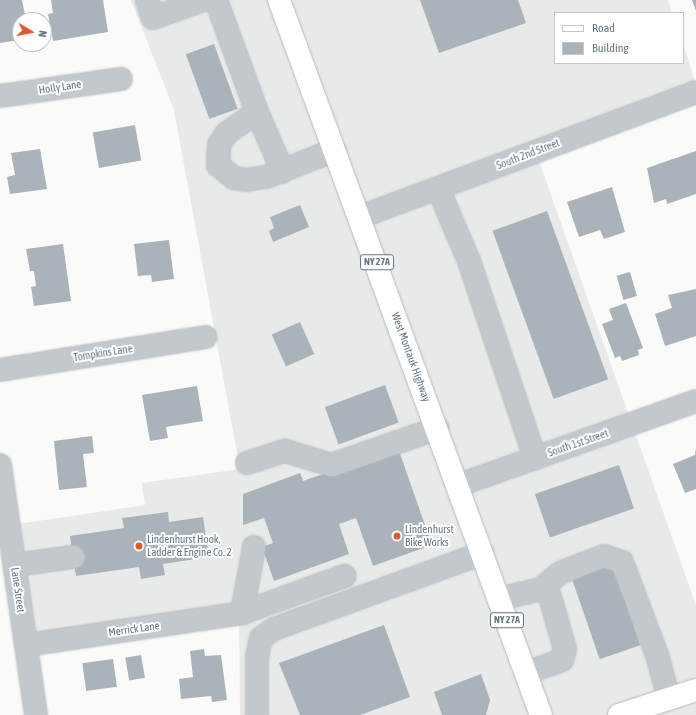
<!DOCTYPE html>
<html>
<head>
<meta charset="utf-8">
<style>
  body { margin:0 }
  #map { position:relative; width:696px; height:715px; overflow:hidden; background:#fafaf8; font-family:"Asap Condensed",sans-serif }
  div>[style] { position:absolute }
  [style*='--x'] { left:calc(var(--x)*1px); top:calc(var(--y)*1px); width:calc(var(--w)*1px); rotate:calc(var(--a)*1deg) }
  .built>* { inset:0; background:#e8e9e9 }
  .building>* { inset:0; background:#aab3b9; transform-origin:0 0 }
  .roads { filter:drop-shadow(0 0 1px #b5babe) drop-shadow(0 0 1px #b5babe) }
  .minor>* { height:22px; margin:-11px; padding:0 11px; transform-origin:11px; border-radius:11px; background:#c3c8cc }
  .major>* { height:22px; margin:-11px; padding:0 11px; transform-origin:11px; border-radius:11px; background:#fff }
  .dots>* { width:11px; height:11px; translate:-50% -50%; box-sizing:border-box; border:2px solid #fff; border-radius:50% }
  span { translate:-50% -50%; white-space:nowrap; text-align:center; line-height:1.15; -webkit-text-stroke:4px #fff; paint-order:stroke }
  .shield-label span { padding:1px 3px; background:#fff; border:1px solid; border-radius:3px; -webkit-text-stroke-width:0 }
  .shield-label { font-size:10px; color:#657683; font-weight:700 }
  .street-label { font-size:11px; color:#657683 }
  .poi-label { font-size:11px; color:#657683 }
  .left { translate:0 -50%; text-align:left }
  .legend { position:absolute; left:554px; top:12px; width:130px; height:52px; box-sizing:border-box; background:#fff; border:1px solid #c1c8cd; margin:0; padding:5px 7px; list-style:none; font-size:12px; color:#657683 }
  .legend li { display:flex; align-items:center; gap:8px; height:20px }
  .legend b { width:20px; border:1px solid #c1c8cd }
  .north { position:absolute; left:12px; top:12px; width:40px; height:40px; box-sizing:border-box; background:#fff; border:1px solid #c1c8cd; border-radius:50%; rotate:100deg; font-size:11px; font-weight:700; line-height:16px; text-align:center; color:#657683 }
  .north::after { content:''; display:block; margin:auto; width:14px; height:18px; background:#e4572e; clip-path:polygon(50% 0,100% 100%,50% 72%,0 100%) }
</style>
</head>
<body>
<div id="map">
  <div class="built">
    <div style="clip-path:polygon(131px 0,668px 0,672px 13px,555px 13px,555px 63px,683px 63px,683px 42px,696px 85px,533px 144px,696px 605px,696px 715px,240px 715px,239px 618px,30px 649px,11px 525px,145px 505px,142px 483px,240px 469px,174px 110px)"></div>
  </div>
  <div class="building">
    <div style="clip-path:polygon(0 0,22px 0,26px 20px,20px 20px,20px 40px,0 43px)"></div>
    <div style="clip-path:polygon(51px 0,103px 0,108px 32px,53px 41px,48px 14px,53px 13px)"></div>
    <div style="clip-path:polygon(420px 0,518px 0,526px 23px,439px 53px)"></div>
    <div style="clip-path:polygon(692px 0,696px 0,696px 11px)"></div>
    <div style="left:214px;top:44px;width:69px;height:30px;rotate:70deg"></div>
    <div style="left:135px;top:125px;width:36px;height:43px;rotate:80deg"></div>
    <div style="clip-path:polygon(40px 149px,47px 189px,10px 194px,7px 177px,15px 175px,11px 153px)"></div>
    <div style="clip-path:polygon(696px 151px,696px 194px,667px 204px,666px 199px,654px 203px,647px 168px)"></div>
    <div style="clip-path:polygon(612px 187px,625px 232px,604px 239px,600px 230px,579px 237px,567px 202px)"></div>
    <div style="clip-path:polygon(300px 205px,309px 227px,273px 242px,269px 231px,274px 228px,270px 217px)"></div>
    <div style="left:547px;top:211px;width:179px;height:58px;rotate:70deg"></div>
    <div style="clip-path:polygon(169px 240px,174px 279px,152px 282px,151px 275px,138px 276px,134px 244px)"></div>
    <div style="clip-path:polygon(63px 244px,71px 301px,34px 306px,31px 287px,36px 286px,34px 271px,30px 271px,26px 249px)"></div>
    <div style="left:630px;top:272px;width:25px;height:14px;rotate:74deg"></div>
    <div style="clip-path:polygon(696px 289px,696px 336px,665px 346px,655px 314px,672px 308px,668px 295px)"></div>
    <div style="clip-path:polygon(626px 303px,643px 348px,638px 350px,639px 355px,622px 361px,620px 356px,615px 358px,602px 324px,613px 320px,609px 309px)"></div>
    <div style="left:300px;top:322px;width:35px;height:31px;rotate:66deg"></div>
    <div style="left:385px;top:385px;width:40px;height:64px;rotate:70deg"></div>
    <div style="clip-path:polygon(197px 386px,203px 421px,166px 427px,168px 438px,150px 441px,142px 395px)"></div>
    <div style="clip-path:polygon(92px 436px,94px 453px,83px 454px,87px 487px,59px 490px,54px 441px)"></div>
    <div style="clip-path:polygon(398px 448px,432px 545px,373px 566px,356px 518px,339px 524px,349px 554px,274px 581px,262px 547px,273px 543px,264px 518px,243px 525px,243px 494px,300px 473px,303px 481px)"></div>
    <div style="clip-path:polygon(696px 448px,696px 489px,685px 493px,673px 464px,695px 455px)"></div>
    <div style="left:619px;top:465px;width:46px;height:89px;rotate:71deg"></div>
    <div style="clip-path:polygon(168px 512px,169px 522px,203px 517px,209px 557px,163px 564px,165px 575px,141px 579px,139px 567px,76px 576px,70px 536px,124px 528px,122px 518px)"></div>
    <div style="left:612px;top:563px;width:87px;height:43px;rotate:71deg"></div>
    <div style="clip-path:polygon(384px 625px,410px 697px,360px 715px,300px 715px,279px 663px)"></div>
    <div style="clip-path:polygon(204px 649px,205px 656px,221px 655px,227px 700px,212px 702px,211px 696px,181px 699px,179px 679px,193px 677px,190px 651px)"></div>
    <div style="left:141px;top:655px;width:23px;height:16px;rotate:80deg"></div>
    <div style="left:113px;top:659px;width:28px;height:31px;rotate:82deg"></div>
    <div style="clip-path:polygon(481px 674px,490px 700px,486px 715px,442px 715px,434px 692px)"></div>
  </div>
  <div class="roads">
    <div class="minor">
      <div style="--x:147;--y:0;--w:19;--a:72"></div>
      <div style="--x:153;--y:18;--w:53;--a:-19.8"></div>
      <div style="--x:216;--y:0;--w:119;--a:69.9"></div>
      <div style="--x:257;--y:112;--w:37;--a:145"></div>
      <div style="--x:227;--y:133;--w:14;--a:124"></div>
      <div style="--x:219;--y:145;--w:20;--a:93"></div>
      <div style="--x:218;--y:165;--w:21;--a:39"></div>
      <div style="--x:234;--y:178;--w:12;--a:9"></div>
      <div style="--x:246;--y:180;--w:20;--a:-9"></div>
      <div style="--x:266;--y:177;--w:74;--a:-21.4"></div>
      <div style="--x:0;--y:96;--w:122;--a:-8"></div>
      <div style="--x:257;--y:112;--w:65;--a:66.6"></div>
      <div style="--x:438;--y:188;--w:79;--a:67"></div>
      <div style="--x:469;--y:261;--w:208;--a:71.5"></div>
      <div style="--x:360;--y:217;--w:358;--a:-20.4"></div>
      <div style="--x:0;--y:370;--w:208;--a:-9.1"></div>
      <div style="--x:247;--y:463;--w:40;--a:-18"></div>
      <div style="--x:285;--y:451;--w:49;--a:16.6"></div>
      <div style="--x:332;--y:465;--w:112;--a:-19.2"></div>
      <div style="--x:0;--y:465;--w:253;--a:81.8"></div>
      <div style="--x:459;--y:485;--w:251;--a:-19.5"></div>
      <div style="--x:15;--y:565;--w:59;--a:-7.9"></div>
      <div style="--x:541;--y:589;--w:25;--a:-40"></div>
      <div style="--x:560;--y:573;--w:47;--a:-21.1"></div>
      <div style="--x:604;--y:556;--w:19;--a:18"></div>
      <div style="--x:622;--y:562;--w:103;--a:69.4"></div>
      <div style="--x:658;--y:658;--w:42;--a:75"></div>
      <div style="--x:499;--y:599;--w:43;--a:-13.4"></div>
      <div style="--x:541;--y:589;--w:12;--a:42"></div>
      <div style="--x:550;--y:597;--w:54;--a:73.9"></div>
      <div style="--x:565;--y:649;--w:11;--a:105"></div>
      <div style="--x:562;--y:660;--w:38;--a:160"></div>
      <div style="--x:242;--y:613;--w:67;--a:-79.7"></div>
      <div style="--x:26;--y:645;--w:218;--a:-8.4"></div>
      <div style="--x:242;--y:613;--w:109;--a:-19.9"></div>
      <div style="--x:257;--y:715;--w:58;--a:-90"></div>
      <div style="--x:257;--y:657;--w:19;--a:-78"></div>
      <div style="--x:261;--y:638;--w:16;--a:-35"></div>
      <div style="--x:274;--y:629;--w:222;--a:-20"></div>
    </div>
    <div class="major">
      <div style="--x:279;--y:0;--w:761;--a:69.88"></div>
      <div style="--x:619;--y:715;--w:81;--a:-18"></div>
    </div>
  </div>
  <div class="dots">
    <div style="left:397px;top:536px;background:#e4572e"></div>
    <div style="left:139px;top:546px;background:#e4572e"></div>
  </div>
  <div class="shield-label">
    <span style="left:377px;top:262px">NY 27A</span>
    <span style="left:507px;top:620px">NY 27A</span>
  </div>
  <div class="street-label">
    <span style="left:60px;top:87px;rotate:-8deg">Holly Lane</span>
    <span style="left:528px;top:154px;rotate:-21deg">South 2nd Street</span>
    <span style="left:103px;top:353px;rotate:-9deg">Tompkins Lane</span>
    <span style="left:411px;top:357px;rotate:70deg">West Montauk Highway</span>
    <span style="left:578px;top:443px;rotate:-19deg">South 1st Street</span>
    <span style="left:18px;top:590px;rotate:82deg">Lane Street</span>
    <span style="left:134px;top:629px;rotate:-8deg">Merrick Lane</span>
  </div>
  <div class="poi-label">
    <span class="left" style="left:405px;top:536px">Lindenhurst<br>Bike Works</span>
    <span class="left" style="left:147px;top:546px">Lindenhurst Hook,<br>Ladder &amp; Engine Co. 2</span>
  </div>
  <ul class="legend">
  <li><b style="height:5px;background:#fff"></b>Road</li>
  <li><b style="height:11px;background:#aab3b9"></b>Building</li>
  </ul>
  <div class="north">N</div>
</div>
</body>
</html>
